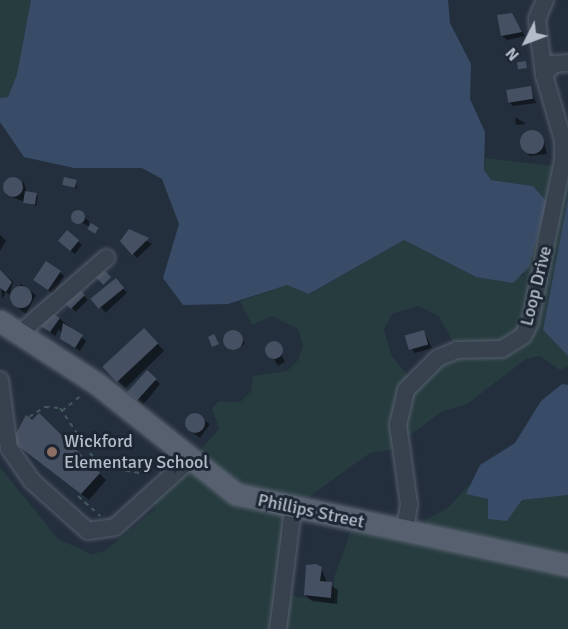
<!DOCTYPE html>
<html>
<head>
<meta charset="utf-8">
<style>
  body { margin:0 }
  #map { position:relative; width:568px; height:629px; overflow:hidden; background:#242f3e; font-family:Signika,sans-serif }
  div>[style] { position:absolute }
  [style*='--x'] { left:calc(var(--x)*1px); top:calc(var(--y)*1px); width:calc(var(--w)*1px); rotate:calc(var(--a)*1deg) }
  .green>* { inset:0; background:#263c3f }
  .water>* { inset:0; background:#394c67 }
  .shadow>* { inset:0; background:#0007; transform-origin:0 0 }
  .building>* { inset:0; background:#455162; transform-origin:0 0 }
  .round { border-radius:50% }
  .path>* { height:2px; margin-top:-1px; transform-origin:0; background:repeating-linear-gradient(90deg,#44595c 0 4.5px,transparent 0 9px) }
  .roads { filter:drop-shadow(0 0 2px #565f6c) drop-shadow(0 0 2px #565f6c) }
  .minor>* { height:16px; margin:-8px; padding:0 8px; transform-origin:8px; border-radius:8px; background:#38414e }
  .major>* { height:21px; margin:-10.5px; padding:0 10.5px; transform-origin:10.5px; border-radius:10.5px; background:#56606e }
  .dots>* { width:16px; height:16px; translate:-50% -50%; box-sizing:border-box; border:3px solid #1d2633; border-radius:50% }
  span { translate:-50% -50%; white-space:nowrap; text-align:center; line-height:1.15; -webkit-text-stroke:6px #1d2633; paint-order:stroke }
  .street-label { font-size:18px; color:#b4bcc9 }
  .poi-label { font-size:18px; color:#b4bcc9 }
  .left { translate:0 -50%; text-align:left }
  .north { position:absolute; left:496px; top:12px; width:60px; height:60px; -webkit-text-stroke:4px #1d2633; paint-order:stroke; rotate:228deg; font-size:16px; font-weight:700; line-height:24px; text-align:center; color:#b4bcc9 }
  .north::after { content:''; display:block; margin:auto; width:21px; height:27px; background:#b4bcc9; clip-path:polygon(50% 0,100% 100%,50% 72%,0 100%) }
</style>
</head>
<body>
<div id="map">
  <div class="green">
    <div style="clip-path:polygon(0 0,31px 0,17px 74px,8px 97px,0 99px)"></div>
    <div style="clip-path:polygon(evenodd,568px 135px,568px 198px,543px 330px,568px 356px,568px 366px,560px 370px,540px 356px,526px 359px,467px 404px,441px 412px,390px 450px,370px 453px,303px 501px,286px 595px,334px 603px,334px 578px,353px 525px,426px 528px,425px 520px,448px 508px,471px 483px,467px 494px,488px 499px,507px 521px,522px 500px,568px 495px,568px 629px,0 629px,0 467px,58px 539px,91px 554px,105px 551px,155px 509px,155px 498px,144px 487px,157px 486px,190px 462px,219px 429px,212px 408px,219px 401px,240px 402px,251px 391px,253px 376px,287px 371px,298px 360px,303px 345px,298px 329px,272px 316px,252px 325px,240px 301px,287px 285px,310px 294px,404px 240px,476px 277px,523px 276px,545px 214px,533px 186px,491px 180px,484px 170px,485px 158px,561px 167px,568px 135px,418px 306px,439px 316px,457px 350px,412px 381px,391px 355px,384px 329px,392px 314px,418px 306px)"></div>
  </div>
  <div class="water">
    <div style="clip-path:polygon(31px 0,448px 0,450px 23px,471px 64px,470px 99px,485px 132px,484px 170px,491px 180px,533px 186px,547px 202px,529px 267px,513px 283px,476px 277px,404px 240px,309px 294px,287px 285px,228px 304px,183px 305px,163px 278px,179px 224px,162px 179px,142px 168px,74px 168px,24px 157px,0 122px,0 98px,8px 97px,17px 74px)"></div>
    <div style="clip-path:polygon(568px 198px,568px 356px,543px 330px)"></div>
    <div style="clip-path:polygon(562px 384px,568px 385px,568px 495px,522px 500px,507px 521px,488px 519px,488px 499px,466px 494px,480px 465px,515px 443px,541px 401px)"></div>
  </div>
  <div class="shadow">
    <div style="clip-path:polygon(512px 15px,525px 36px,507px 40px,502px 36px)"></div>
    <div style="clip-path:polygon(530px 88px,536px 103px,513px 106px,509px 102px)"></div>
    <div style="clip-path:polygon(515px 117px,525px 123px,526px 124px,516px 125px)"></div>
    <div style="clip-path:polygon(525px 133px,542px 134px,547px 154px,529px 156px)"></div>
    <div style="clip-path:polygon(5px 180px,24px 183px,27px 193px,38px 196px,36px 206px,6px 195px)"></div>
    <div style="clip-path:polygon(76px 182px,77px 189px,64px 184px)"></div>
    <div style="clip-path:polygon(76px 210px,89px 221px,89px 226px,71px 218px)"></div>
    <div style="clip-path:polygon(130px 231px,152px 244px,137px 258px,133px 254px)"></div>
    <div style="clip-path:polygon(0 235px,6px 241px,0 251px)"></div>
    <div style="clip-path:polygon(78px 241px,82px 245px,75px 254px,64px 245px)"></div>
    <div style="clip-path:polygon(0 272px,13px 281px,10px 295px,6px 292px,2px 299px)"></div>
    <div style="clip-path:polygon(60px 272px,64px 276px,53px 294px,35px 280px)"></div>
    <div style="left:116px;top:281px;width:16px;height:29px;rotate:47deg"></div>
    <div style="clip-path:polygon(21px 284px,36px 295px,26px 314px,10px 302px)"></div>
    <div style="left:75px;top:287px;width:18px;height:17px;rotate:45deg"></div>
    <div style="clip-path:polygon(50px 310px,86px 341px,80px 351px,67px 343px,59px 329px,55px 336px,41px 325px)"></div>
    <div style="left:144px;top:330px;width:29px;height:54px;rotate:46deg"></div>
    <div style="clip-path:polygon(238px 331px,245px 344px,231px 350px,223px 337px)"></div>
    <div style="clip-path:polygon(424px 332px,432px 348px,415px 353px,411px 348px)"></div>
    <div style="left:273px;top:341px;width:24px;height:8px;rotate:60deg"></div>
    <div style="clip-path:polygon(156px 380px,160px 384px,143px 405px,134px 397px)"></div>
    <div style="clip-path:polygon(194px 414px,210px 424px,200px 438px,186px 428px)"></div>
    <div style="clip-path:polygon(39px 415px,106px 480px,89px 500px,21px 447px)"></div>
    <div style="clip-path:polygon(321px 568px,327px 583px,338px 590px,337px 604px,312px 601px,305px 595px)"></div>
  </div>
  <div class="building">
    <div style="clip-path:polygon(512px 13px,522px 32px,501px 36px,497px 15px)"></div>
    <div style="left:526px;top:61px;width:7px;height:9px;rotate:82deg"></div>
    <div style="left:531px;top:86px;width:13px;height:25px;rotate:81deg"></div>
    <div class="round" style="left:520px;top:130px;width:24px;height:24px"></div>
    <div class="round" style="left:3px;top:177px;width:20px;height:20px"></div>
    <div style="left:64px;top:177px;width:13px;height:8px;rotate:13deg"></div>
    <div style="left:25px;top:191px;width:12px;height:12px;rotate:9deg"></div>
    <div class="round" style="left:71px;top:210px;width:14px;height:14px"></div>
    <div style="left:91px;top:223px;width:9px;height:7px;rotate:32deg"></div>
    <div style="clip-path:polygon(129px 229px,149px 238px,132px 255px,120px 241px)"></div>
    <div style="left:67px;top:230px;width:16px;height:14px;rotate:40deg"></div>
    <div style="left:46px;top:261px;width:18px;height:23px;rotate:34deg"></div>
    <div style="clip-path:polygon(0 270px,12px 282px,6px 292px,0 288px)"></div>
    <div style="left:104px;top:270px;width:10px;height:11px;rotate:45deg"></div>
    <div style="left:116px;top:278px;width:13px;height:33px;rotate:51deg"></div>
    <div style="left:75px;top:285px;width:14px;height:20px;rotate:45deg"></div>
    <div class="round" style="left:10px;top:286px;width:22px;height:22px"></div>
    <div style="clip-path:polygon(51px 312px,60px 318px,50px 332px,39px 325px)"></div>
    <div style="clip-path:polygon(63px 323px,83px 335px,75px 348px,60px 339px)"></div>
    <div style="left:144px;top:328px;width:21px;height:57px;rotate:47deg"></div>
    <div class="round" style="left:223px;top:330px;width:20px;height:20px"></div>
    <div style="left:424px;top:330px;width:15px;height:20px;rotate:74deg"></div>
    <div style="clip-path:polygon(214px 334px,219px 344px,212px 347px,208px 337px)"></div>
    <div class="round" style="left:265px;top:341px;width:18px;height:18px"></div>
    <div style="left:147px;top:370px;width:13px;height:30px;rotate:42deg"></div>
    <div style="clip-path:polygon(39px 413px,100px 473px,81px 494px,12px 441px,26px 415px,32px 420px)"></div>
    <div class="round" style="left:185px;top:413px;width:20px;height:20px"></div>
    <div style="clip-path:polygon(316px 564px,322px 567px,320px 581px,332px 582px,331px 598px,304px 595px,306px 565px)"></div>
  </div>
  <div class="path">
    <div style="--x:62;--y:411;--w:27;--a:-39"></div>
    <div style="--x:29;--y:417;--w:19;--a:-32"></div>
    <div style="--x:45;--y:407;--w:15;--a:4"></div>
    <div style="--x:60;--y:408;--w:70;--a:56.1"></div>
    <div style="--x:99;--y:466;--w:53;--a:9.8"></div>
    <div style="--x:78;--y:496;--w:30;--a:42"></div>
  </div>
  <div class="roads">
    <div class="minor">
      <div style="--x:544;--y:75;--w:56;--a:-97.1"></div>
      <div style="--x:537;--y:19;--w:21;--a:-67"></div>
      <div style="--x:19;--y:334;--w:116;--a:-41.1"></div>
      <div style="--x:0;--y:380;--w:69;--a:82.5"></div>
      <div style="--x:9;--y:448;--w:40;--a:55.1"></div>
      <div style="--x:32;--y:481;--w:75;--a:41.8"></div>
      <div style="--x:88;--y:531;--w:27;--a:-8"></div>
      <div style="--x:115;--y:527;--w:98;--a:-42.1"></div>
      <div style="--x:405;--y:530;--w:26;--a:-81"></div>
      <div style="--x:409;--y:504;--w:80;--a:-97.9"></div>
      <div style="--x:398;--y:425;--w:36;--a:-77"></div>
      <div style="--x:406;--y:390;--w:45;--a:-45"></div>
      <div style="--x:438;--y:358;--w:21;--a:-23"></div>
      <div style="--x:457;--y:350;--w:45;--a:-1.3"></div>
      <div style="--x:502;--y:349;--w:25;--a:-32"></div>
      <div style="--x:523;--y:336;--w:16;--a:-63"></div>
      <div style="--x:530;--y:322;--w:165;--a:-78.5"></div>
      <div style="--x:563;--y:160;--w:20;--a:-90"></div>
      <div style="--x:563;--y:140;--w:68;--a:-106.3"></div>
      <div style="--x:544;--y:75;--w:15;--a:-48"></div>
      <div style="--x:554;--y:64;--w:14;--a:-4"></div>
      <div style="--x:278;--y:629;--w:121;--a:-82.9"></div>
    </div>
    <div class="major">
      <div style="--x:0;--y:321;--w:114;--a:32.9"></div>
      <div style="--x:96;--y:383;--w:179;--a:38.4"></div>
      <div style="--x:236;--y:494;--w:340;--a:12.1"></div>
    </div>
  </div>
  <div class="dots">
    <div style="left:52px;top:452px;background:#8d6e63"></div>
  </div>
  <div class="street-label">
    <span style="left:536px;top:286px;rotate:-76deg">Loop Drive</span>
    <span style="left:311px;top:511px;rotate:12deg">Phillips Street</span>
  </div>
  <div class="poi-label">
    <span class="left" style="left:64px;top:452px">Wickford<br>Elementary School</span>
  </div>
  <div class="north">N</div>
</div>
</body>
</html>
